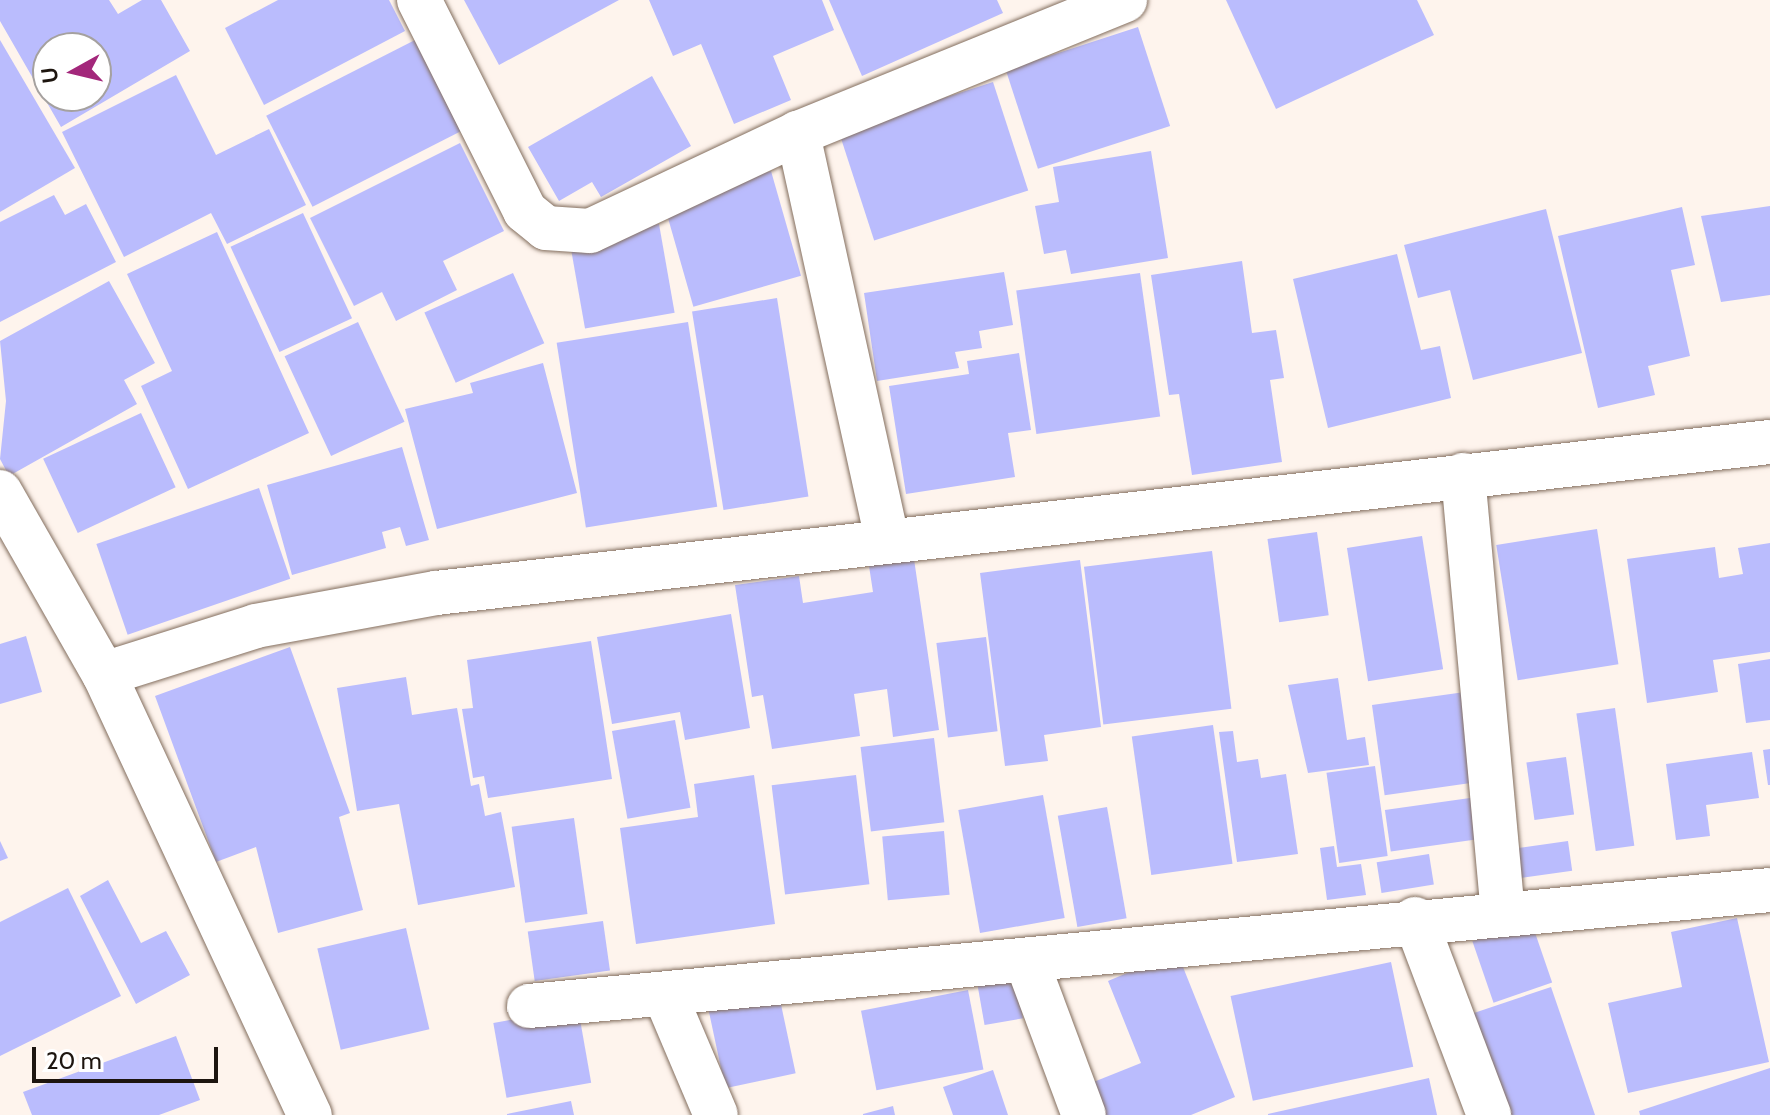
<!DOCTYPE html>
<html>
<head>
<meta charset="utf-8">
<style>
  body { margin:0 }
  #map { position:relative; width:1770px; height:1115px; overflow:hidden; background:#fef4ed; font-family:Cabin,sans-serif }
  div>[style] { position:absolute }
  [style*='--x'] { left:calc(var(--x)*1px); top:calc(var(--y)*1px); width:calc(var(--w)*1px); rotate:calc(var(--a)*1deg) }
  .building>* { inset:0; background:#babcfd; transform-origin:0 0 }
  .roads { filter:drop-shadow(0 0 2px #836e5e) drop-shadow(0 0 2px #836e5e) }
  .minor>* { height:44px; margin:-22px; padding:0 22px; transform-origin:22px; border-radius:22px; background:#fff }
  span { translate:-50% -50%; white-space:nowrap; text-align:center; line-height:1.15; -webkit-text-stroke:6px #fff; paint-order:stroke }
  .north { position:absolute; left:32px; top:32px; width:80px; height:80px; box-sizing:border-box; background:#fff; border:2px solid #a5a19f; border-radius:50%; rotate:262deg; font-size:22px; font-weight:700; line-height:32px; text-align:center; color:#1d150f }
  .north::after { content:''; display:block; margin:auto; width:28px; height:36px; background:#a3277b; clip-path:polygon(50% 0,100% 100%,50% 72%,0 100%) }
  .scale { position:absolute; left:32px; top:1047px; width:186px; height:36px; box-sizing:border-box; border:4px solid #1d150f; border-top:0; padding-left:10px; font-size:24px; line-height:28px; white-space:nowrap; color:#1d150f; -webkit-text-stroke:6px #fff; paint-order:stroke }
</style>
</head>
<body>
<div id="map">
  <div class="building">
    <div style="clip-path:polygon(evenodd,0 0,109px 0,118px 14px,142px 0,161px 0,190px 51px,61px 127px,0 21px,0 0,48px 48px,96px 48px,96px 96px,48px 96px,48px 48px)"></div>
    <div style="clip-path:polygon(278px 0,389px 0,405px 31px,264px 105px,225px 28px)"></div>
    <div style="clip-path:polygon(464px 0,619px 0,499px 65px)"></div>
    <div style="clip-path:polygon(649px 0,822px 0,834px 30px,773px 56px,791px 100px,734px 124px,701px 44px,673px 56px)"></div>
    <div style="clip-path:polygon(829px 0,997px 0,1003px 13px,862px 76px)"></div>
    <div style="clip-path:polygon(1226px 0,1417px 0,1434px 35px,1276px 109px)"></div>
    <div style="left:1138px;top:27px;width:104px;height:139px;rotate:72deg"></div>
    <div style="clip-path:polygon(0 40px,75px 168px,0 212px)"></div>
    <div style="left:415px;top:40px;width:102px;height:167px;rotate:63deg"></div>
    <div style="clip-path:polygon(176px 75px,216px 155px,269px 129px,306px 205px,227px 244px,211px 213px,124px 257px,62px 132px)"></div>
    <div style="clip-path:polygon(652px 76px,691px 146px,601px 197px,592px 182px,559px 201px,528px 147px)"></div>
    <div style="left:993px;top:82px;width:114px;height:162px;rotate:72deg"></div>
    <div style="clip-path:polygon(460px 143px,504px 231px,443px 261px,457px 290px,396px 321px,382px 292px,354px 306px,310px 218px)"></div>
    <div style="clip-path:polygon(1151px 151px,1168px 258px,1071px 274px,1066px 250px,1044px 254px,1035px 206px,1059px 202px,1053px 167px)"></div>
    <div style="left:771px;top:171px;width:109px;height:112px;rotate:74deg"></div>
    <div style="clip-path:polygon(54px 195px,65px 215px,86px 204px,116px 262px,0 322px,0 222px)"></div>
    <div style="clip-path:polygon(1770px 206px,1770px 295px,1721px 302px,1701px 216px)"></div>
    <div style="clip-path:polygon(1682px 207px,1695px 265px,1671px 270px,1690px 356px,1648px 366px,1655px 395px,1598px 408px,1558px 236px)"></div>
    <div style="clip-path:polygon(1546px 209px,1582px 353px,1473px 380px,1450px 290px,1418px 298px,1404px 245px)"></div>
    <div style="left:303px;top:213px;width:116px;height:80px;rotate:65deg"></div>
    <div style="left:659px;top:224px;width:90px;height:91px;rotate:80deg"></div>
    <div style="clip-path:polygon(217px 232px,309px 433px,188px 489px,141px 386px,172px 371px,127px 274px)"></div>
    <div style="clip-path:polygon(1397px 254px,1421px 350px,1440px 346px,1451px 398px,1328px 428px,1293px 279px)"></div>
    <div style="clip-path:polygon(1242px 261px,1252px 333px,1276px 330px,1284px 378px,1270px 380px,1282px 462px,1192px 475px,1179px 394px,1169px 395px,1151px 275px)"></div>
    <div style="clip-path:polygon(1004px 272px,1013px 325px,979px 331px,982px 348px,955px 352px,959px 368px,877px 381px,864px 293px)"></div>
    <div style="left:513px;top:273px;width:77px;height:97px;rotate:66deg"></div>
    <div style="left:1140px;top:273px;width:145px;height:125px;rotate:82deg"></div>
    <div style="clip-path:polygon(109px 281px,155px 363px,124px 380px,137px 404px,9px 476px,0 459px,6px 401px,0 341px)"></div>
    <div style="left:777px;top:298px;width:201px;height:86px;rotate:81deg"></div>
    <div style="left:358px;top:322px;width:110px;height:81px;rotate:65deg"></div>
    <div style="left:688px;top:322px;width:187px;height:133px;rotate:81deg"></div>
    <div style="clip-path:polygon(1019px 353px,1031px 430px,1008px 433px,1015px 477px,906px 494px,889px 386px,969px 374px,967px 361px)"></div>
    <div style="clip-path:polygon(543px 363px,577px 493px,437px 529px,405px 409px,473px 393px,470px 383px)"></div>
    <div style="left:141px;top:413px;width:82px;height:108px;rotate:65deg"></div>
    <div style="clip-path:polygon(402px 447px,429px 540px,406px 546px,400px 527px,382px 532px,386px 548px,292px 575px,267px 485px)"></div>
    <div style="left:259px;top:488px;width:96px;height:172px;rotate:71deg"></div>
    <div style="left:1597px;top:529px;width:137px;height:102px;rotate:81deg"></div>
    <div style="left:1317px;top:532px;width:84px;height:50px;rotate:82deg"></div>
    <div style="left:1422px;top:536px;width:135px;height:76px;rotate:81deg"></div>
    <div style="clip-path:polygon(1770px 543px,1770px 652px,1713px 660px,1718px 692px,1647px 703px,1627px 559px,1715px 547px,1719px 578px,1743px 574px,1738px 548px)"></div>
    <div style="left:1212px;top:551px;width:159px;height:129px;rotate:83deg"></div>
    <div style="clip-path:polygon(914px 559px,939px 730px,893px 737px,887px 689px,854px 694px,860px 736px,772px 749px,763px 695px,752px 697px,735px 585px,799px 576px,803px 603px,873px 592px,869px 566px)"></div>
    <div style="clip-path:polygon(1080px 560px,1101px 727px,1044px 735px,1048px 761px,1005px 766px,980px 573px)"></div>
    <div style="clip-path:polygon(731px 614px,750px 728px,685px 740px,680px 712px,612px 724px,597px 637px)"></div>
    <div style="clip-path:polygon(26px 636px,42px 692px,0 704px,0 644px)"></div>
    <div style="left:986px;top:637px;width:95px;height:50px;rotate:83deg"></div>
    <div style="clip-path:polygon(591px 641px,612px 779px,488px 798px,484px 776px,473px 778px,462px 709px,473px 708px,467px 660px)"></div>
    <div style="clip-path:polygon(290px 647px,350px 813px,339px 817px,363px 910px,278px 933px,256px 847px,216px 862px,155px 696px)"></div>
    <div style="clip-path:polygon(1770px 659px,1770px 720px,1746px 723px,1738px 664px)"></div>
    <div style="clip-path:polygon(406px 677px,412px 715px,457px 708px,471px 786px,479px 784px,485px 816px,501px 812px,515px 887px,418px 905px,399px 804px,357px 811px,337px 688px)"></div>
    <div style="clip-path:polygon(1338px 678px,1347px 740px,1365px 737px,1369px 765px,1308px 773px,1288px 685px)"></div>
    <div style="left:1472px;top:691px;width:91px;height:101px;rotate:82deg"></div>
    <div style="left:1615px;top:708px;width:139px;height:39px;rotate:82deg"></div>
    <div style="left:675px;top:720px;width:89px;height:64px;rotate:80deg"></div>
    <div style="left:1213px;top:725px;width:140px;height:82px;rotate:82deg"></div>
    <div style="clip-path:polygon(1233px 731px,1237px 762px,1258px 759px,1261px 778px,1286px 774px,1298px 854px,1237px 862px,1219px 732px)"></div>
    <div style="left:934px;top:738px;width:85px;height:74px;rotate:83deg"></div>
    <div style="clip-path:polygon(1770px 749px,1770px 785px,1768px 785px,1763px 750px)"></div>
    <div style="clip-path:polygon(1752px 752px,1759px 798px,1706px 805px,1710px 836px,1676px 840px,1666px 764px)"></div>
    <div style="left:1566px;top:757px;width:58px;height:40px;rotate:82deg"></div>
    <div style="left:1375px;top:766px;width:91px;height:49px;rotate:82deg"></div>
    <div style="clip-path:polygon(754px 775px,775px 924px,636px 944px,620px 828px,698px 817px,694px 784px)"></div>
    <div style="left:856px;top:775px;width:110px;height:85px;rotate:83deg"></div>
    <div style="left:1043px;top:795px;width:125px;height:86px;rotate:80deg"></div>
    <div style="left:1477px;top:797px;width:42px;height:93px;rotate:82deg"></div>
    <div style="left:1107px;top:807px;width:113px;height:50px;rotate:80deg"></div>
    <div style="left:574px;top:818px;width:97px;height:63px;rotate:82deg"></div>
    <div style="left:944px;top:831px;width:64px;height:62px;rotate:85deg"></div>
    <div style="clip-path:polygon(0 841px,8px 858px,0 861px)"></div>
    <div style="left:1568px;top:841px;width:30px;height:60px;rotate:82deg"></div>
    <div style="clip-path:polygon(1334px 846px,1337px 867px,1361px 864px,1366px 895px,1327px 900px,1320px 848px)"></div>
    <div style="left:1429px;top:854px;width:31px;height:53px;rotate:81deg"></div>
    <div style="clip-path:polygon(108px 880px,141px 943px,166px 931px,190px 975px,136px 1004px,80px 896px)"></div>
    <div style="clip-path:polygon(68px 888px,121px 996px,0 1056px,0 922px)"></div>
    <div style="clip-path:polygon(1737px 918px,1769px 1062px,1628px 1093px,1608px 1003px,1682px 987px,1671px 932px)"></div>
    <div style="left:603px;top:921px;width:50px;height:76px;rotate:82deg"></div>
    <div style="left:1531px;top:921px;width:65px;height:62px;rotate:71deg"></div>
    <div style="left:406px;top:928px;width:104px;height:91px;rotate:77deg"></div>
    <div style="clip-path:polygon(1177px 952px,1235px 1097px,1191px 1115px,1098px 1115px,1086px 1085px,1141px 1063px,1108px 981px)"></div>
    <div style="left:1391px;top:962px;width:107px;height:164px;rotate:78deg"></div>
    <div style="left:1015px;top:973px;width:46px;height:39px;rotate:80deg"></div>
    <div style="clip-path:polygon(1551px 987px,1595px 1115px,1502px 1115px,1468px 1015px)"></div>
    <div style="left:968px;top:990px;width:81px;height:109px;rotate:79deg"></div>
    <div style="left:779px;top:995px;width:80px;height:72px;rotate:78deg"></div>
    <div style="left:578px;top:1008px;width:76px;height:86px;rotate:80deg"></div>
    <div style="clip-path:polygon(176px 1036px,200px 1100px,159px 1115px,32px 1115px,23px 1092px)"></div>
    <div style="clip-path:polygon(1770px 1068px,1770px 1115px,1640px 1115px,1639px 1111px)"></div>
    <div style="clip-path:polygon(993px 1070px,1008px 1115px,953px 1115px,943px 1087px)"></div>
    <div style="clip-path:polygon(1429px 1078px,1437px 1115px,1268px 1115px,1268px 1114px)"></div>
    <div style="clip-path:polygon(571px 1101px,574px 1115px,507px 1115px,507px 1114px)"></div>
    <div style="clip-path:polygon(893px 1106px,895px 1115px,863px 1115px,863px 1114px)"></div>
  </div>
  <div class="roads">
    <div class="minor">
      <div style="--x:419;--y:0;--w:236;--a:63.3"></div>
      <div style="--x:525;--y:211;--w:27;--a:39"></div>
      <div style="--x:546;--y:228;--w:44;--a:3.9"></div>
      <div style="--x:590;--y:231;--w:230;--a:-25.2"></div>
      <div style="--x:1463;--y:475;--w:439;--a:84.8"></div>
      <div style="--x:0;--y:492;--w:210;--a:60.3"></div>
      <div style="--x:104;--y:674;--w:487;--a:65"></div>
      <div style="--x:887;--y:539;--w:416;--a:-102.4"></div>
      <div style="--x:798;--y:133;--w:353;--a:-22.1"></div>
      <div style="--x:104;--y:674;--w:159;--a:-17.5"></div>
      <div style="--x:256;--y:626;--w:183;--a:-10.4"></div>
      <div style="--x:436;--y:593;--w:1343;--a:-6.46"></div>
      <div style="--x:1415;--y:919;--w:210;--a:69.3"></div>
      <div style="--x:1027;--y:962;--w:163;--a:69.6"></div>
      <div style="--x:665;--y:995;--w:130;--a:67"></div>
      <div style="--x:529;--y:1006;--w:1246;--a:-5.34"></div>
    </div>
  </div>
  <div class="north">U</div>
  <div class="scale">20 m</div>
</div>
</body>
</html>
